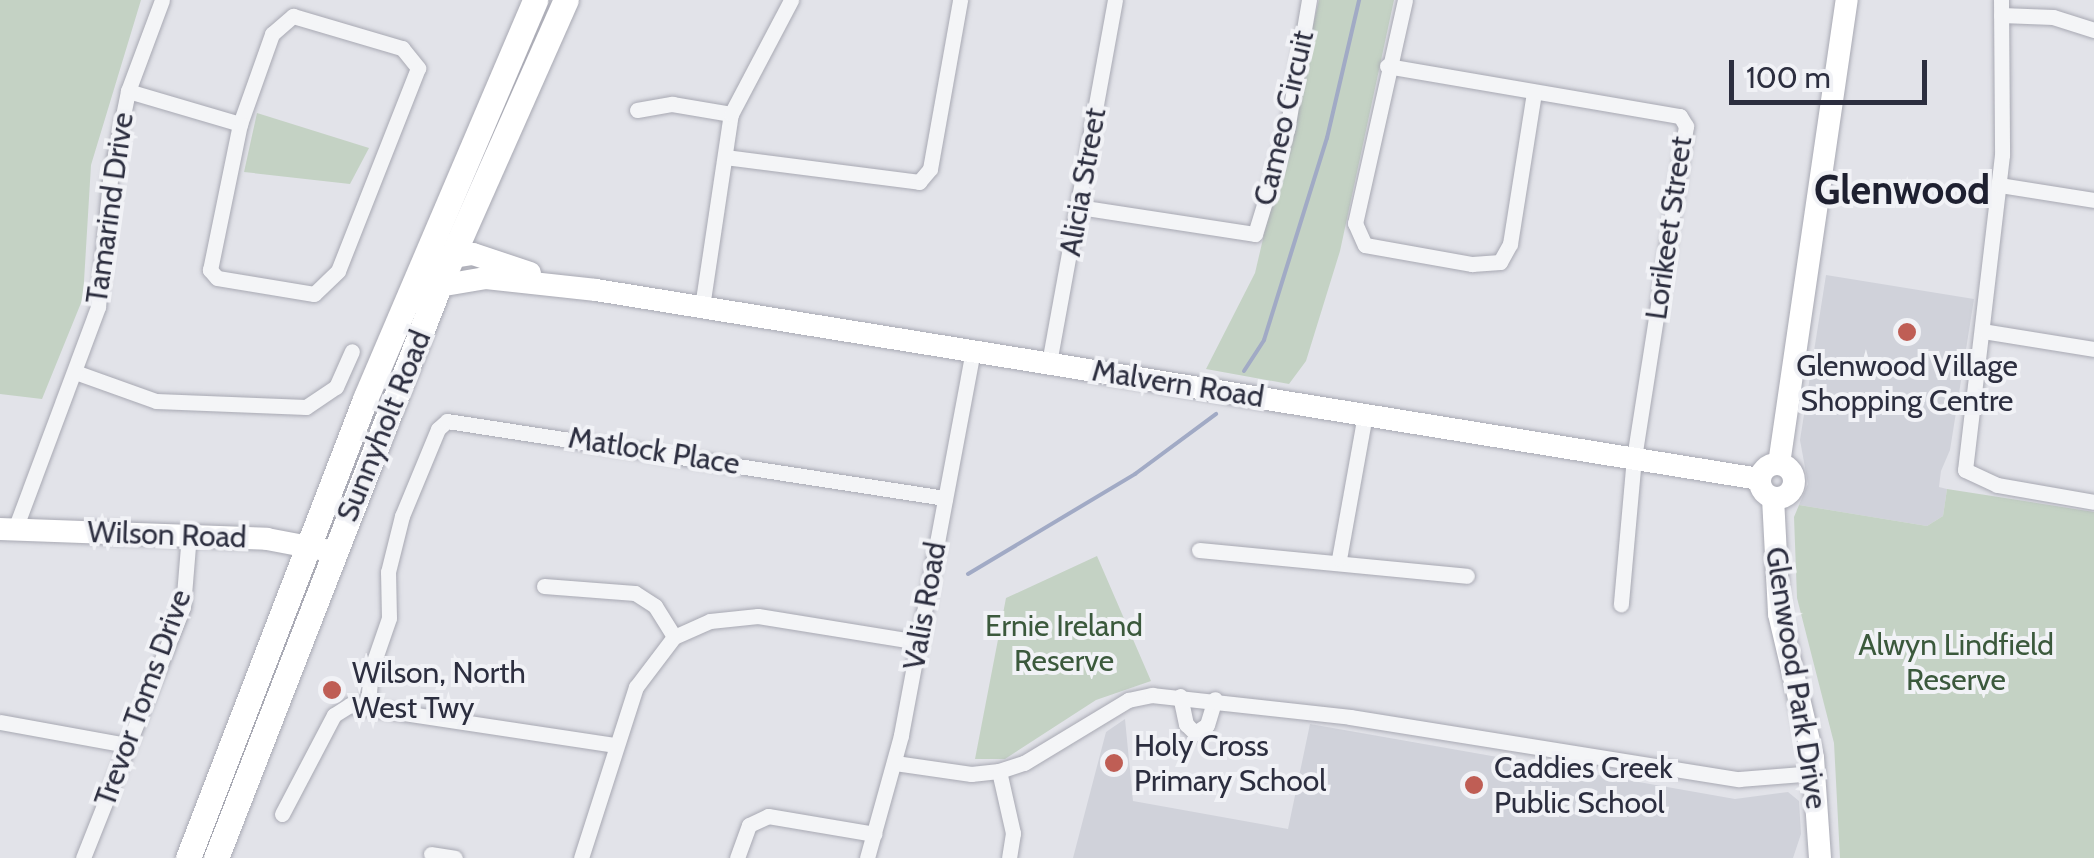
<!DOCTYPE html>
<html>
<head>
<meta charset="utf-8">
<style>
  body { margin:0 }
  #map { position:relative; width:2094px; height:858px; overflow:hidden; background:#e2e3e9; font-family:Cabin,sans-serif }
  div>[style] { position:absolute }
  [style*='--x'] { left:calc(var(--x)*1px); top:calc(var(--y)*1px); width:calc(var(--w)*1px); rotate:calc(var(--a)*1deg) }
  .built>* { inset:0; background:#d0d2da }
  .green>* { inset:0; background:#c4d2c4 }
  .stream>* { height:4px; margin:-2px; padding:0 2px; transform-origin:2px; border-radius:2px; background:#a1aac5 }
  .roads { filter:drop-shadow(0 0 2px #a8a9b3) drop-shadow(0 0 2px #a8a9b3) }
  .street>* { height:15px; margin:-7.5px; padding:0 7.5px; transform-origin:7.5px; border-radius:7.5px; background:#f4f5f7 }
  .secondary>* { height:22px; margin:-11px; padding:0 11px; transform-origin:11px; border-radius:11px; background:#fff }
  .secondary>.ring { margin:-11px; padding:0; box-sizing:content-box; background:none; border:22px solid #fff; border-radius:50% }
  .primary>* { height:25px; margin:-12.5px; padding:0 12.5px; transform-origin:12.5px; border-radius:12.5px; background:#fff }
  .dots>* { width:28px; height:28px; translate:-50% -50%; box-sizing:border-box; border:5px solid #f1f2f6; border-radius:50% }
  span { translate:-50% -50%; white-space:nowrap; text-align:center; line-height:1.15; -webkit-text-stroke:8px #f1f2f6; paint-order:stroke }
  .street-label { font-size:30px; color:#2c2e3f }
  .poi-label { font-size:30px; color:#2c2e3f }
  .left { translate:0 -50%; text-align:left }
  .park-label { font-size:30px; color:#3b593c }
  .district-label { font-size:40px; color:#1e2030; font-weight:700 }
  .scale { position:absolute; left:1729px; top:60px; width:198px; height:45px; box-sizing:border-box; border:5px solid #2c2e3f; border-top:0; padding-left:12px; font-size:30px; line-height:35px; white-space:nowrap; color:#2c2e3f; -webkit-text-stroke:8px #f1f2f6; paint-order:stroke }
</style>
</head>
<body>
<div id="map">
  <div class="built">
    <div style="clip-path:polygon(1826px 275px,1974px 299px,1950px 450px,1941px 471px,1939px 487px,1947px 489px,1943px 516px,1927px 526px,1799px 505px,1808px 484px,1800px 440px)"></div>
    <div style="clip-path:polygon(1125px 719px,1133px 801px,1288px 829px,1310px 724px,1735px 799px,1788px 792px,1799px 801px,1801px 834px,1793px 858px,1073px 858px,1106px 732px)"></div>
  </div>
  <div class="green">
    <div style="clip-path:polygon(0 0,141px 0,91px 165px,83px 298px,42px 399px,0 394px)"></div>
    <div style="clip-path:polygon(1319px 0,1394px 0,1340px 251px,1306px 361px,1289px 384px,1206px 369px,1255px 273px)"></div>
    <div style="clip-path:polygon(257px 113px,369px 148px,350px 184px,244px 172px)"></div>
    <div style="clip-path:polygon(1947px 489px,2094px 512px,2094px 858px,1840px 858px,1834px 743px,1797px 598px,1794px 517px,1799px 505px,1927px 526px,1943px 516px)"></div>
    <div style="clip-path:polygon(1097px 556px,1151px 681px,1096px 700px,1005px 759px,975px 759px,1006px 598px)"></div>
  </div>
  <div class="stream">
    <div style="--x:1244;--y:371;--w:37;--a:-57"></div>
    <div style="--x:1264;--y:340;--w:212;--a:-72.7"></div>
    <div style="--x:1327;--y:138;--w:142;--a:-76.9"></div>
    <div style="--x:968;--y:574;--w:195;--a:-30.9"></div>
    <div style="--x:1135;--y:474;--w:101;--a:-36.5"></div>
  </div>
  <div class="roads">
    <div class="street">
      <div style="--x:1405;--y:0;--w:229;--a:102.6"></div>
      <div style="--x:1355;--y:223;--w:24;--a:66"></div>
      <div style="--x:1365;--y:245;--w:109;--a:10.1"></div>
      <div style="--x:1472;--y:264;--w:28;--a:-4"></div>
      <div style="--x:1500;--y:262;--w:21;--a:-61"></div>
      <div style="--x:1510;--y:244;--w:153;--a:-81"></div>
      <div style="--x:2001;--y:0;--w:155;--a:89.6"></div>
      <div style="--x:2002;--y:155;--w:317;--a:96.7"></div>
      <div style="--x:1965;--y:470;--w:35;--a:25"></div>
      <div style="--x:1997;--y:485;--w:98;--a:9.9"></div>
      <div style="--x:2001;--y:15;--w:52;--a:2.2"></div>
      <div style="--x:2053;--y:17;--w:43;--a:17.6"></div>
      <div style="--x:293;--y:16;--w:114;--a:16.4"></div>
      <div style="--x:402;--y:48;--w:26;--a:51"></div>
      <div style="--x:418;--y:68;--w:218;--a:111.5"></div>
      <div style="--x:338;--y:271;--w:33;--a:136"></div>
      <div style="--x:314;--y:294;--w:98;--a:-170.6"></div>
      <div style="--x:217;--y:278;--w:11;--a:-131"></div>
      <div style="--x:210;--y:270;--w:149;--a:-78.4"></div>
      <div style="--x:240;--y:124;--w:96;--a:-70.4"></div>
      <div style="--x:272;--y:34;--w:28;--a:-41"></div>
      <div style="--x:1387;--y:66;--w:297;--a:9.7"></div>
      <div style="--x:1680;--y:116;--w:12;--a:59"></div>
      <div style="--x:1686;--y:126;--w:335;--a:98.9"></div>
      <div style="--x:1634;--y:457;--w:148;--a:95.1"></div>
      <div style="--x:128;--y:91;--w:117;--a:16.4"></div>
      <div style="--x:637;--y:110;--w:36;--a:-10"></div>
      <div style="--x:672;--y:104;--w:60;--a:9.6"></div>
      <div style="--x:725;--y:157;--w:196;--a:7.3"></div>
      <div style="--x:919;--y:182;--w:17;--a:-50"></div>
      <div style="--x:930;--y:169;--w:172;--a:-79.9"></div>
      <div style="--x:2000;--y:185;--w:95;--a:9.1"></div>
      <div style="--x:1079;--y:207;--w:178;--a:8.7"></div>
      <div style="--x:1255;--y:234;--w:109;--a:-72.9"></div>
      <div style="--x:1287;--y:130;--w:132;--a:-80.4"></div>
      <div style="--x:702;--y:307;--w:195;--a:-81.5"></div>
      <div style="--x:731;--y:114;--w:129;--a:-62.2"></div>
      <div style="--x:1983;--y:331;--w:112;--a:9.2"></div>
      <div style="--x:1049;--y:363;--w:369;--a:-79.7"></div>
      <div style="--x:75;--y:372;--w:86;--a:19.7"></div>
      <div style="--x:156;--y:401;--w:150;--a:2.3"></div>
      <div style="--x:306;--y:407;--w:36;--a:-34"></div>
      <div style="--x:336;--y:387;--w:39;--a:-66"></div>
      <div style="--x:15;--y:529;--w:237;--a:-69.5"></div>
      <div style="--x:98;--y:307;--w:129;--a:-84.6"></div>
      <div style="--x:110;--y:179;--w:90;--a:-78.4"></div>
      <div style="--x:128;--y:91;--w:97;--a:-69.5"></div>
      <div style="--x:1199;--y:550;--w:269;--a:5.5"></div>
      <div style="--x:1339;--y:559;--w:147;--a:-79.8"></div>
      <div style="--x:544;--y:586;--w:91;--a:4.4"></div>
      <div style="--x:635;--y:593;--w:24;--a:33"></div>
      <div style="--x:655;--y:606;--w:36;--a:58"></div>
      <div style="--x:1180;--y:696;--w:29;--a:78"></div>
      <div style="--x:1186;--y:724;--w:13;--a:45"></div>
      <div style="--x:1195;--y:733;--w:14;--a:-34"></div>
      <div style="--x:1207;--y:725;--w:27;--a:-73"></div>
      <div style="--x:368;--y:704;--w:34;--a:-85"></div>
      <div style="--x:371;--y:670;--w:55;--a:-70.9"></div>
      <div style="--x:389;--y:618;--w:46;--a:-91.2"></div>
      <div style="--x:388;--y:572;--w:58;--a:-76"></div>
      <div style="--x:402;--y:516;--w:94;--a:-67.5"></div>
      <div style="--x:438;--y:429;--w:12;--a:-42"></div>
      <div style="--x:447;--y:421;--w:504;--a:8.79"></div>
      <div style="--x:0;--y:722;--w:129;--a:10.3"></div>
      <div style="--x:895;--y:763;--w:77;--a:8.2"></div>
      <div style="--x:971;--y:774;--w:28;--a:-6"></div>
      <div style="--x:999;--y:771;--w:26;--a:-18"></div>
      <div style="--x:1024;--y:763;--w:122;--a:-31.2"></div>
      <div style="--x:1128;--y:700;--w:25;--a:-12"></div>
      <div style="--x:1152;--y:695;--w:199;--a:6.3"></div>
      <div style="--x:1350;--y:717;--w:394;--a:9.1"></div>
      <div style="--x:1739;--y:779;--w:76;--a:-4.5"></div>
      <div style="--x:999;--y:771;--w:64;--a:77.3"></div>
      <div style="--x:1013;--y:833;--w:25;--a:99"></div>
      <div style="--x:282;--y:814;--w:112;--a:-62.3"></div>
      <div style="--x:334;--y:715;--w:19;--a:-32"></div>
      <div style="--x:350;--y:705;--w:268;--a:8.6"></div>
      <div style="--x:431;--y:854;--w:24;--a:9"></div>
      <div style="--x:83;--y:858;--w:270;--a:-68.3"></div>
      <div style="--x:183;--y:607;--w:73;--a:-85.3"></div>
      <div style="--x:581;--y:858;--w:180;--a:-72.2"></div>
      <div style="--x:636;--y:687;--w:63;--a:-52.8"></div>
      <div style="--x:674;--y:637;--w:39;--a:-24"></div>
      <div style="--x:710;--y:621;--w:48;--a:-5.9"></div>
      <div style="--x:758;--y:616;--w:162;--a:9.2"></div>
      <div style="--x:737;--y:858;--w:35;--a:-70"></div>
      <div style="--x:749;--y:825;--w:21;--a:-25"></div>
      <div style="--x:768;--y:816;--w:108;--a:9.6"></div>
      <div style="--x:867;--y:858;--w:128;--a:-74.5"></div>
      <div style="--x:901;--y:735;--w:392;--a:-79.4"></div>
    </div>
    <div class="secondary">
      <div style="--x:441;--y:259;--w:32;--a:-9"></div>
      <div style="--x:473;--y:254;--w:60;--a:18.4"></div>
      <div style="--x:439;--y:286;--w:48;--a:-9.7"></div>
      <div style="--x:486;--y:278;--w:111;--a:6.2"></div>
      <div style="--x:596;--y:290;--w:1178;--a:9.23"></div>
      <div class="ring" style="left:1760px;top:464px;width:12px;height:12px"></div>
      <div style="--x:1779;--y:464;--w:469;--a:-81.7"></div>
      <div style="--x:1773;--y:498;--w:116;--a:87"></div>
      <div style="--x:1779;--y:614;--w:148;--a:76.7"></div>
      <div style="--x:1813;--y:758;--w:100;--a:86"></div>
      <div style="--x:0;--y:529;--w:267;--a:2.1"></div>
      <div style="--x:267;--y:539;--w:59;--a:10.7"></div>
    </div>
    <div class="primary">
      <div style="--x:188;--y:858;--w:492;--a:-68.9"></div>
      <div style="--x:365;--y:399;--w:434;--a:-66.9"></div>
      <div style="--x:216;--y:858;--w:614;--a:-68.7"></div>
      <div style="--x:439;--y:286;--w:313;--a:-66.1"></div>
    </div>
  </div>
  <div class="dots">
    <div style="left:1907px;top:332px;background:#bf5e55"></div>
    <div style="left:332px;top:690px;background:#bf5e55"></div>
    <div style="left:1114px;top:763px;background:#bf5e55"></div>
    <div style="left:1474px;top:785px;background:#bf5e55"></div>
  </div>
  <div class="street-label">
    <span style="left:1284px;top:118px;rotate:-77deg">Cameo Circuit</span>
    <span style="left:1083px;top:182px;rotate:-80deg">Alicia Street</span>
    <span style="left:110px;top:208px;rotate:-82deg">Tamarind Drive</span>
    <span style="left:1669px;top:228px;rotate:-82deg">Lorikeet Street</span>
    <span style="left:1178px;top:384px;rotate:9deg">Malvern Road</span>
    <span style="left:384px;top:426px;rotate:-68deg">Sunnyholt Road</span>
    <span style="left:654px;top:451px;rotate:9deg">Matlock Place</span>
    <span style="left:167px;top:535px;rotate:2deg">Wilson Road</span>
    <span style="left:925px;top:606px;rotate:-80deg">Valis Road</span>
    <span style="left:1796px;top:678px;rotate:81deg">Glenwood Park Drive</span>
    <span style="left:143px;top:698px;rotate:-70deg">Trevor Toms Drive</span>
  </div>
  <div class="poi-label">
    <span style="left:1907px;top:383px">Glenwood Village<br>Shopping Centre</span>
    <span class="left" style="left:352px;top:690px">Wilson, North<br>West Twy</span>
    <span class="left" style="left:1134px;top:763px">Holy Cross<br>Primary School</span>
    <span class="left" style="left:1494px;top:785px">Caddies Creek<br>Public School</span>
  </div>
  <div class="park-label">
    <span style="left:1064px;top:643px">Ernie Ireland<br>Reserve</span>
    <span style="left:1956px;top:662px">Alwyn Lindfield<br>Reserve</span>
  </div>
  <div class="district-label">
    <span style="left:1902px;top:190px">Glenwood</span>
  </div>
  <div class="scale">100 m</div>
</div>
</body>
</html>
